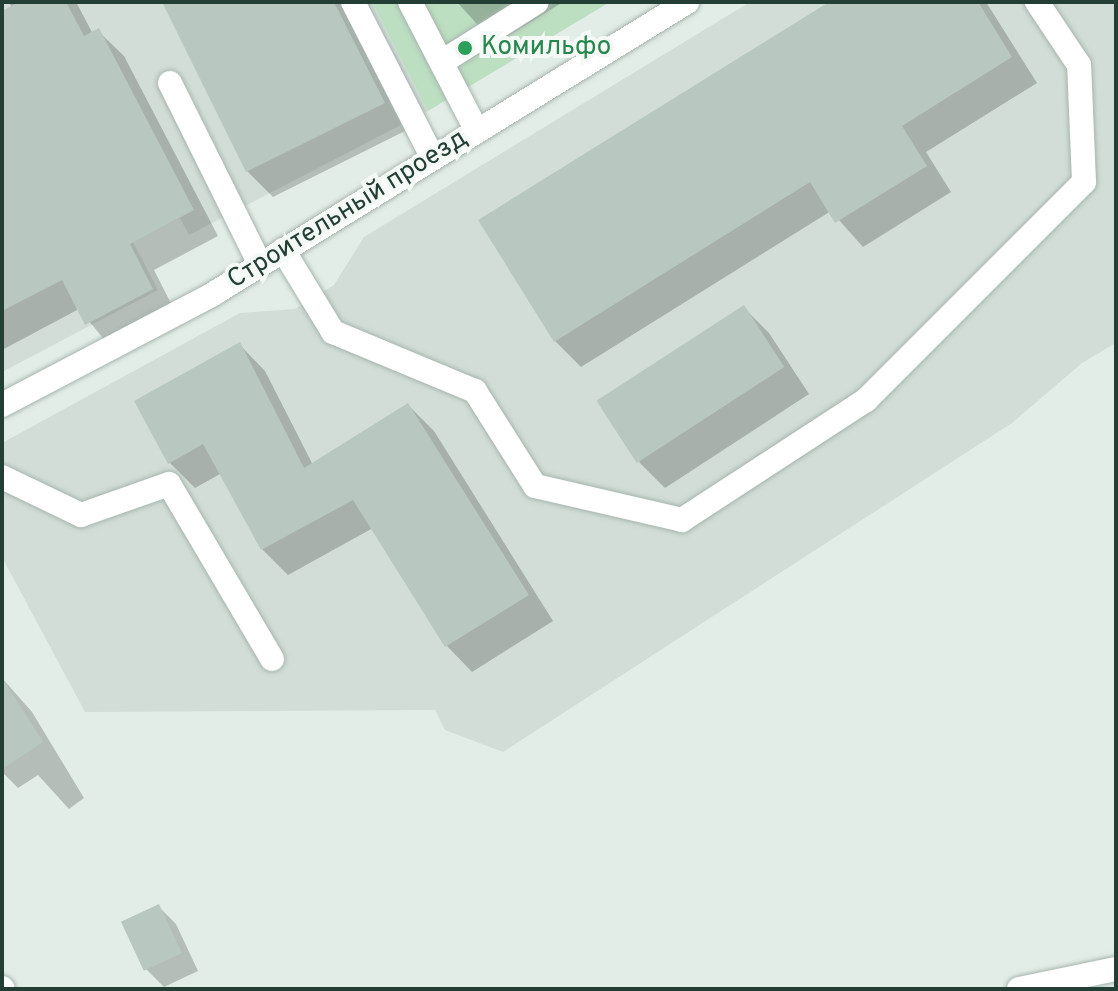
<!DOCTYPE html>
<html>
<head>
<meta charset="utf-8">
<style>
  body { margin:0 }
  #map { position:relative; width:1118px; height:991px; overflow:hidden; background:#e3ede7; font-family:Overpass,sans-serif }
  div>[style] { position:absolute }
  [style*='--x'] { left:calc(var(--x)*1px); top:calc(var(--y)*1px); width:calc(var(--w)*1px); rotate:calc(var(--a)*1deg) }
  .built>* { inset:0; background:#d1ddd6 }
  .green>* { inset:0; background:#bcdec1 }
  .shadow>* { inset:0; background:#0003 }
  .building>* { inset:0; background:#b8c8c0; transform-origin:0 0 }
  .roads { filter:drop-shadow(0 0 2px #a6b5ae) drop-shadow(0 0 2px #a6b5ae) }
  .minor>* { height:24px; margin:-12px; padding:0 12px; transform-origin:12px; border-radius:12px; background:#fff }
  .dots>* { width:22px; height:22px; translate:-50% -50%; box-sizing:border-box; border:4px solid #f4f9f6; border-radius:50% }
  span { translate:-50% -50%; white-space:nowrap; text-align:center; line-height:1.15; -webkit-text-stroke:8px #f4f9f6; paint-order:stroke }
  .leisure-label { font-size:26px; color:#27864d }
  .left { translate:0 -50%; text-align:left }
  .street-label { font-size:26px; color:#233e34 }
  .frame { position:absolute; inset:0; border:4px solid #233e34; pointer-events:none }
</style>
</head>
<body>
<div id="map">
  <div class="built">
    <div style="clip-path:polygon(2px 2px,372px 2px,428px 111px,189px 235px,180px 218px,133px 242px,158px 290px,2px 372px)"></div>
    <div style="clip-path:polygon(750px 2px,1116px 2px,1116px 343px,1082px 363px,1012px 423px,503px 752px,445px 730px,435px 710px,85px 712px,2px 557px,2px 443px,240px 313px,295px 309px,334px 285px,364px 237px)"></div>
  </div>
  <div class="green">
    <div style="clip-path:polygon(372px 2px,610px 2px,428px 111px)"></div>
  </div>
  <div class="shadow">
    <div style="clip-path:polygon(9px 2px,76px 2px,93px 34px,98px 31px,124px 56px,218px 236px,154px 270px,177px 315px,112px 349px,79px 309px,2px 350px,2px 13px,12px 8px)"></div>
    <div style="clip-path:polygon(164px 2px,346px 2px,409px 129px,273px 197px,247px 171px)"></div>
    <div style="clip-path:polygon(457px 2px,563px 2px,495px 44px)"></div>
    <div style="clip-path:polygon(833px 2px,986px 2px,1037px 83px,926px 152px,951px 192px,863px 247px,831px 211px,581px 367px,555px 341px)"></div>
    <div style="clip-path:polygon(743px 307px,769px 333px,809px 394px,665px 488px,639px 462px)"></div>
    <div style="clip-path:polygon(240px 345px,265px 371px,313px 465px,408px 405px,434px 431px,553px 621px,472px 672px,447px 646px,373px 528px,288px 575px,262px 549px,220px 474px,195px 488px,169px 462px)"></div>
    <div style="clip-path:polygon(2px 678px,32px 712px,84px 798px,69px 809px,38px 775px,18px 788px,2px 772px)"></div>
    <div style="clip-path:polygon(158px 906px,176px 924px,198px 971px,164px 987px,146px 969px)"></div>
  </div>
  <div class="building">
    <div style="clip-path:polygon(19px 2px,66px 2px,84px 36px,99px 28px,194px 210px,130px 244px,153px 289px,85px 325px,62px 280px,2px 311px,2px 11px)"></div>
    <div style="clip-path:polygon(162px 2px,334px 2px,385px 103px,246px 172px)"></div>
    <div style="clip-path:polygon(829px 2px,978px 2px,1012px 57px,902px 126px,927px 166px,835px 223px,810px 182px,554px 342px,478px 220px)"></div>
    <div style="left:744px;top:305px;width:74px;height:176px;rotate:57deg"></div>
    <div style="clip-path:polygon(240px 342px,304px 468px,408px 403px,529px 595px,445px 647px,353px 500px,261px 550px,203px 444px,168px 464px,134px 401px)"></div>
    <div style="clip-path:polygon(2px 678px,43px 742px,2px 769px)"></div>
    <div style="left:159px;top:904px;width:54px;height:42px;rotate:65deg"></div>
  </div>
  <div class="roads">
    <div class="minor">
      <div style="--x:353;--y:2;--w:175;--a:62.9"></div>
      <div style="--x:410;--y:2;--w:145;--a:62.6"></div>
      <div style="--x:442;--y:62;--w:112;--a:-32.3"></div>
      <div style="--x:170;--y:83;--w:202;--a:63.6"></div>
      <div style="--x:283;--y:250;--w:96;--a:58.6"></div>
      <div style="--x:333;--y:332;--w:154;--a:22.6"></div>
      <div style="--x:475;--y:391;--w:112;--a:57.7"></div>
      <div style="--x:535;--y:486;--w:151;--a:13"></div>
      <div style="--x:682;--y:520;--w:220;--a:-33.1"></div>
      <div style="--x:866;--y:400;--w:308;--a:-45"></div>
      <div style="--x:1084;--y:182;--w:117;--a:-92.4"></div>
      <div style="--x:1079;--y:65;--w:76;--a:-123.7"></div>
      <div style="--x:2;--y:405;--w:238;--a:-27.7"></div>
      <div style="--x:213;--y:294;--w:557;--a:-31.63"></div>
      <div style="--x:2;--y:477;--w:88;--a:25.7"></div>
      <div style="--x:81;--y:515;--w:93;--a:-19.4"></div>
      <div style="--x:169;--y:484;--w:203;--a:59.5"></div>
      <div style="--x:2;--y:988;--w:1;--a:45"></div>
      <div style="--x:1019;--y:989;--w:99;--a:-11.7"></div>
    </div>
  </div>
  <div class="dots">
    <div style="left:465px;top:48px;background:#2e9e5b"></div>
  </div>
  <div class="leisure-label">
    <span class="left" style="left:481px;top:48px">Комильфо</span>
  </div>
  <div class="street-label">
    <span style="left:348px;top:210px;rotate:-32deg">Строительный проезд</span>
  </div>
  <div class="frame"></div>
</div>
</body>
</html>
